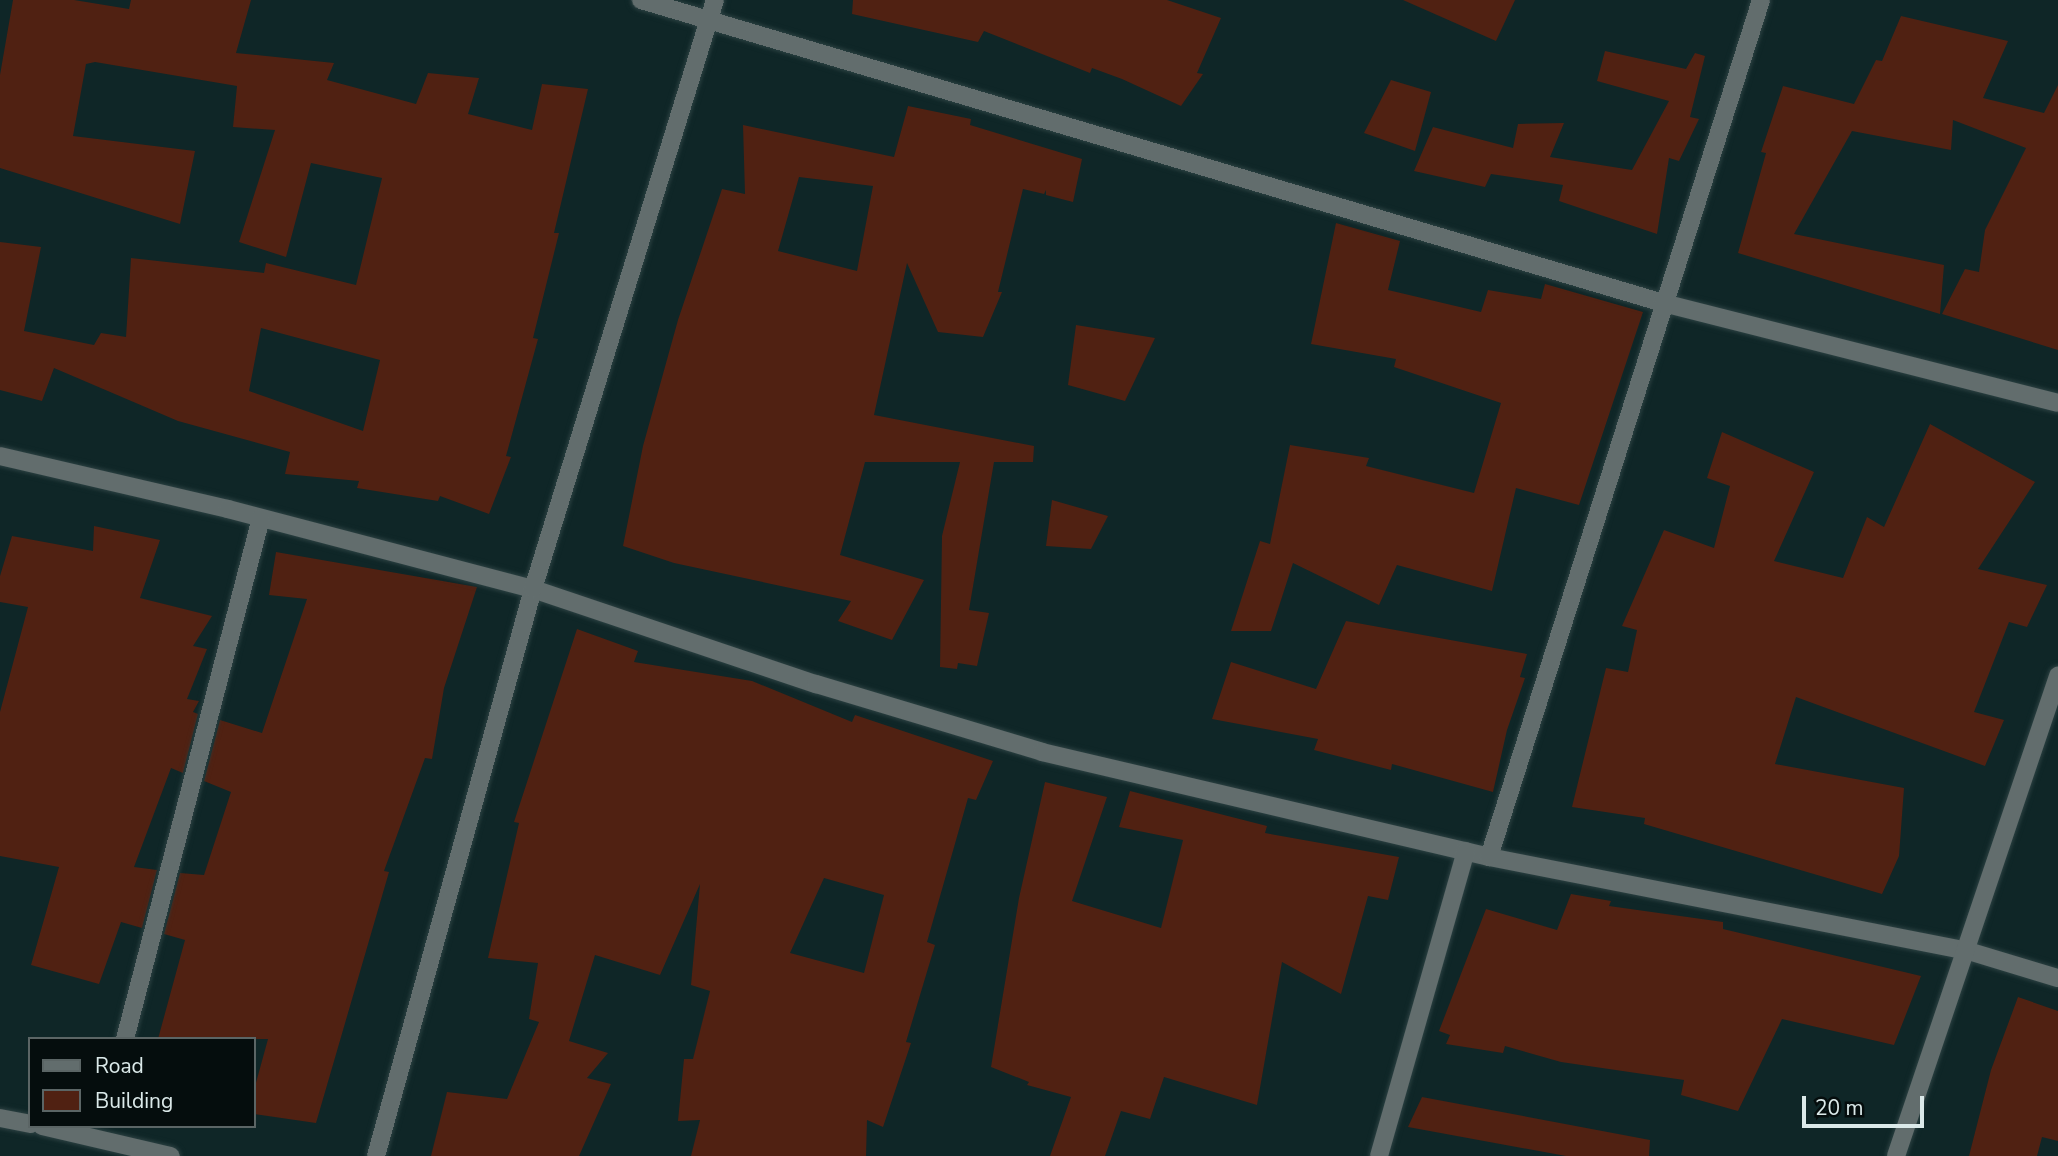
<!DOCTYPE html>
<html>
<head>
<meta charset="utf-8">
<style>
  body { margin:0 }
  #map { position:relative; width:2058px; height:1156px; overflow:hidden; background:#0f2627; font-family:"Nunito Sans",sans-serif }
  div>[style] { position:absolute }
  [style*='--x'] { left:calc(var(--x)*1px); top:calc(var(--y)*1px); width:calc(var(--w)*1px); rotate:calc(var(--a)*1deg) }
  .building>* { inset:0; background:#502112 }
  .roads { filter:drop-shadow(0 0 2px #2c4142) drop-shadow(0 0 2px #2c4142) }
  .minor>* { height:18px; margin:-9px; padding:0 9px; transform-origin:9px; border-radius:9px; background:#626d6d }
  span { translate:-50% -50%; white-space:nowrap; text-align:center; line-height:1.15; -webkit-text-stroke:7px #050d0d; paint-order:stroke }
  .legend { position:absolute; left:28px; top:1037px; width:228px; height:91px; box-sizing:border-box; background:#050d0d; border:2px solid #5b6565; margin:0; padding:9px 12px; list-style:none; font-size:21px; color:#dbe9e9 }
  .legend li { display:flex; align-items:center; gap:14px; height:35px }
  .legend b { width:35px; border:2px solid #5b6565 }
  .scale { position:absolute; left:1802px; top:1096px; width:122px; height:32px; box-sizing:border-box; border:4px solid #dbe9e9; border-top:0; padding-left:9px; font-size:21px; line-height:24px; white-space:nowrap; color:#dbe9e9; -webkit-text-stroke:5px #050d0d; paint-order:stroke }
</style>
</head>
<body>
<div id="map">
  <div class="building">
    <div style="clip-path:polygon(evenodd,13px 0,74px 0,129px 9px,131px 0,251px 0,236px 53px,334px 63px,327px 80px,416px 104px,428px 73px,479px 78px,468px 114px,532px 130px,542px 84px,588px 89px,554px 233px,559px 233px,533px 338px,538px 339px,506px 456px,511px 457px,489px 514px,440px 496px,438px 501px,357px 488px,359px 481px,285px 474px,290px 452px,178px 421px,54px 368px,42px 401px,0 390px,0 242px,41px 247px,24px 331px,94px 345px,101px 333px,126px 337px,131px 258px,264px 273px,266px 263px,356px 285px,382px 178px,311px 163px,286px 257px,239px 242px,275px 130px,233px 127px,237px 86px,95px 62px,86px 64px,73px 136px,195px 151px,180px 224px,0 168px,0 75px,13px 0,261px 328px,380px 360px,363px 431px,249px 391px,261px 328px)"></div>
    <div style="clip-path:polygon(853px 0,1167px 0,1221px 18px,1197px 73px,1203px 74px,1181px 106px,1122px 79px,1092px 68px,1090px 73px,984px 31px,978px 42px,852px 14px)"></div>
    <div style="clip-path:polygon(1403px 0,1515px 0,1496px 41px)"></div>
    <div style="clip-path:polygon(1901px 16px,2008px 41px,1983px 98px,2044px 113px,2058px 85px,2058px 350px,1942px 314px,1965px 269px,1979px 272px,1985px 230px,2026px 148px,1953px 120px,1951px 150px,1852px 131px,1794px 234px,1944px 265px,1940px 314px,1738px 253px,1766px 153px,1761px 152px,1783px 86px,1854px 104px,1876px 60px,1882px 61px)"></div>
    <div style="clip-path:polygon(1605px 51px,1686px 69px,1695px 53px,1705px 56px,1690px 117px,1699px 119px,1679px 161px,1669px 158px,1657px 234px,1559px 201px,1563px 185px,1491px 174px,1485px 187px,1414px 171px,1433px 127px,1513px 148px,1518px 124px,1564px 123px,1550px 157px,1632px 170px,1669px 101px,1597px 81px)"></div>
    <div style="clip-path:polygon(1391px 80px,1431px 92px,1415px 151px,1364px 133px)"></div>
    <div style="clip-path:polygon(evenodd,908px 106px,971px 119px,970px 125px,1082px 159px,1073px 202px,1046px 195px,1046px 190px,1044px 194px,1023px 189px,998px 292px,1002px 292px,983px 337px,938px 332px,907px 263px,874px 415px,1034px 446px,1033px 462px,994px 462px,969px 610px,989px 613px,977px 666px,958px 663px,957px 669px,940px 667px,942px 536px,960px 462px,865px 462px,840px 555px,924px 580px,892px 640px,838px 621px,851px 601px,674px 563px,623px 546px,643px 446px,678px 320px,722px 189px,745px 194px,743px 125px,894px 157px,908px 106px,799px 177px,873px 186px,857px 271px,778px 251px,799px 177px)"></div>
    <div style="clip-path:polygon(1336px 223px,1400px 241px,1388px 290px,1481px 312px,1488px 290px,1541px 299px,1545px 284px,1643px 312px,1579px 505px,1516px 488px,1492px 591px,1397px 565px,1379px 605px,1293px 563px,1271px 631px,1231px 631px,1260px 541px,1270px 544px,1290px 445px,1369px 458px,1366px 466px,1474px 493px,1501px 403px,1394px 367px,1396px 359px,1311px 344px)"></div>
    <div style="clip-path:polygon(1076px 325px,1155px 338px,1125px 401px,1068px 385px)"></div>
    <div style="clip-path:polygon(1930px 424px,2035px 482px,1978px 569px,2047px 585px,2027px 627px,2009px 622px,1974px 712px,2004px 720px,1985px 766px,1796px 697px,1775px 764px,1904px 788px,1899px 856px,1882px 894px,1644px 824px,1645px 818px,1572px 807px,1606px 668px,1628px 672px,1637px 630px,1622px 626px,1664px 530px,1714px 548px,1730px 486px,1707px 478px,1722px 432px,1814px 472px,1774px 561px,1843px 578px,1867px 517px,1884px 527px)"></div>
    <div style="clip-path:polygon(1052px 500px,1108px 516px,1091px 549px,1046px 546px)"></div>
    <div style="clip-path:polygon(94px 526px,160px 540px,140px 598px,212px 616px,193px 646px,207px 649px,187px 699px,199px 701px,193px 712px,198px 714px,183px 773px,171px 768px,134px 867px,157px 870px,142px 928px,121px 922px,99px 984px,31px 965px,59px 867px,0 856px,0 712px,28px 607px,0 602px,0 576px,12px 536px,93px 551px)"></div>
    <div style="clip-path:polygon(276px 552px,477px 587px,444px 688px,432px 759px,425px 758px,384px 871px,389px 872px,316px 1123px,254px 1114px,254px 1090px,268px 1039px,158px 1039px,185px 940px,164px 934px,180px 873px,204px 875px,231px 792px,204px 781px,220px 720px,262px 733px,307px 599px,269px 595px)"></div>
    <div style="clip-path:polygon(1346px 621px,1527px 654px,1520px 677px,1525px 678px,1507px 730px,1493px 792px,1392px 764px,1391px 770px,1314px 750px,1318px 739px,1212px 719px,1231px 662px,1316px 689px)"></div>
    <div style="clip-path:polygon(evenodd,577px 629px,638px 651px,634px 662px,752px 681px,852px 722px,855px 715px,993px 761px,976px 800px,968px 798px,927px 942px,935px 945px,906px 1042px,911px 1043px,883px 1127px,867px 1120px,866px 1156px,691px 1156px,700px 1120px,678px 1121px,684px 1059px,693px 1059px,710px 991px,691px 985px,700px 884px,660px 975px,595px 955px,569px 1041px,608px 1053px,587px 1078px,611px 1084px,579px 1156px,431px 1156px,447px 1092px,507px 1099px,539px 1022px,529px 1019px,538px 963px,488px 958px,519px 823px,514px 822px,577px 629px,824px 878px,884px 895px,864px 973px,790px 953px,824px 878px)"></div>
    <div style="clip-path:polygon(1045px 782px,1107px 797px,1072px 901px,1161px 928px,1183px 840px,1119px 827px,1130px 791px,1267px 826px,1265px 833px,1399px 857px,1388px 900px,1368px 896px,1341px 994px,1282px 962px,1257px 1105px,1164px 1077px,1150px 1119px,1121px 1111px,1105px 1156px,1050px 1156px,1071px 1097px,1027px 1085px,1029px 1082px,991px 1067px,1019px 898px)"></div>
    <div style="clip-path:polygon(1571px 894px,1611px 901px,1609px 906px,1723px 922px,1723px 929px,1921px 976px,1894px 1045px,1782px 1019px,1738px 1111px,1681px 1095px,1684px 1080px,1561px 1062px,1505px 1046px,1503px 1053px,1446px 1044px,1450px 1035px,1439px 1031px,1486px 909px,1557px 930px)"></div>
    <div style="clip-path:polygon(2018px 997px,2058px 1011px,2058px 1141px,2042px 1137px,2037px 1156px,1969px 1156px,1991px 1070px)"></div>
    <div style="clip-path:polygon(1422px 1097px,1650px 1140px,1649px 1156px,1566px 1156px,1408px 1127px)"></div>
  </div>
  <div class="roads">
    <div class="minor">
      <div style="--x:641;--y:0;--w:1066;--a:16.51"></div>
      <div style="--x:1663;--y:303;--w:407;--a:14.2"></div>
      <div style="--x:0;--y:456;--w:234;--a:13.1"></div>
      <div style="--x:228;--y:509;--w:315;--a:14.7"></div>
      <div style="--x:533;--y:589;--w:299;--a:18.6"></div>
      <div style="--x:816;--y:684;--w:236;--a:16.7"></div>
      <div style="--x:1042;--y:752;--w:459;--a:13.2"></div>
      <div style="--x:1489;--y:857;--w:485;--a:11.1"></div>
      <div style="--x:1965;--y:950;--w:97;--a:16.8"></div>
      <div style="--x:1489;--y:857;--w:899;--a:-72.39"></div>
      <div style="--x:125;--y:1039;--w:538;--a:-75.37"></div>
      <div style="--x:0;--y:1118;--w:31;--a:11"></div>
      <div style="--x:42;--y:1126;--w:132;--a:13.1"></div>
      <div style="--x:376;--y:1156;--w:588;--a:-74.52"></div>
      <div style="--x:533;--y:589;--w:616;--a:-72.83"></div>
      <div style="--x:1379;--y:1156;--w:317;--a:-74.1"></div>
      <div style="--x:1896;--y:1156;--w:507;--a:-71.35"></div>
    </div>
  </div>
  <ul class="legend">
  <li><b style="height:9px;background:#626d6d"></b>Road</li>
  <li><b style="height:19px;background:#502112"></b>Building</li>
  </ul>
  <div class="scale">20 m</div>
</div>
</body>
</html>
